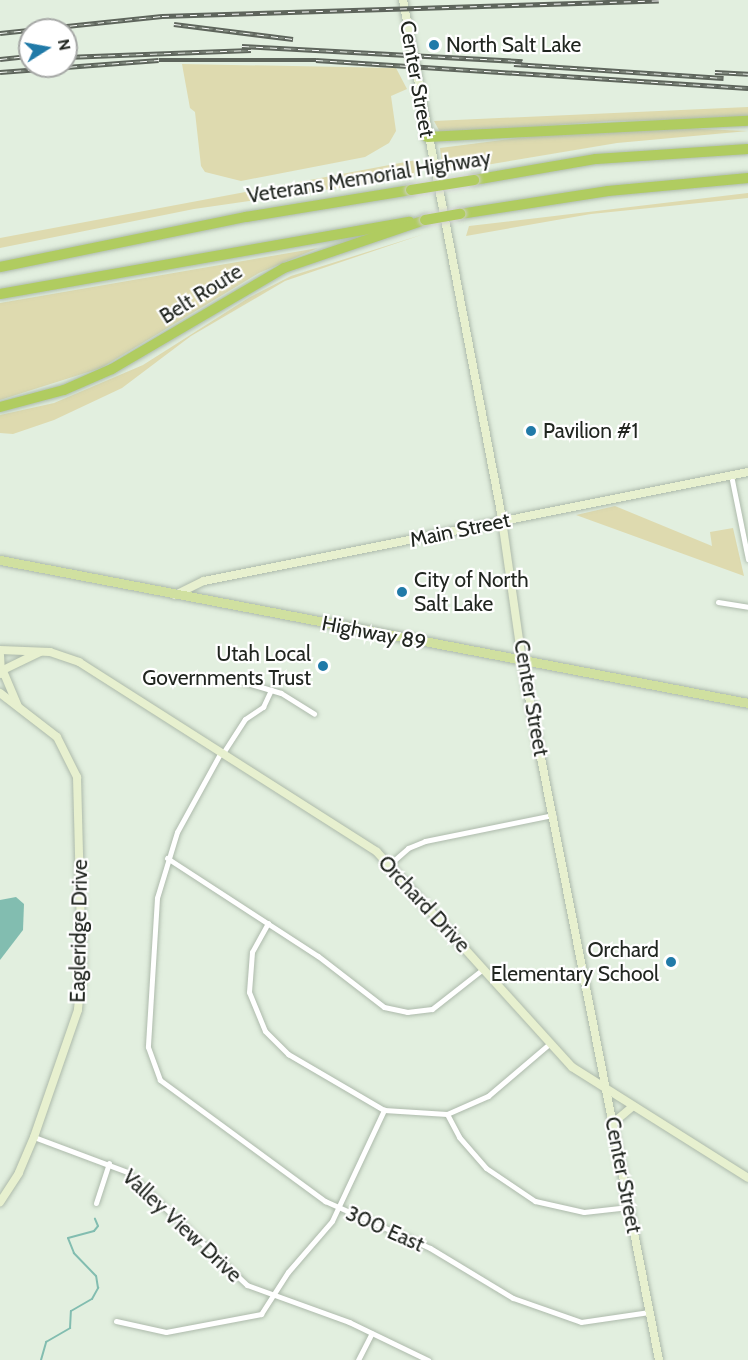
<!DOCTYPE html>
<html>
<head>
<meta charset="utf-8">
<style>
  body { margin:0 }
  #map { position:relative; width:748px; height:1360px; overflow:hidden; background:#e2efdf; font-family:Cabin,sans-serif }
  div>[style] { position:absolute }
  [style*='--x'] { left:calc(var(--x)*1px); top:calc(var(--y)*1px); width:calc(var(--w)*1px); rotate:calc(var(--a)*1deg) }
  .green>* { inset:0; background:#dedaaf }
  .water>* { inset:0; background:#82bdb0 }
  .stream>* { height:2px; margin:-1px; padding:0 1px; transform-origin:1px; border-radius:1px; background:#82bdb0 }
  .roads { filter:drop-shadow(0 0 2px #adbaab) drop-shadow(0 0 2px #adbaab) }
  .street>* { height:5px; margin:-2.5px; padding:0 2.5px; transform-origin:2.5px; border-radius:2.5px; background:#fff }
  .secondary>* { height:8px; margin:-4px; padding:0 4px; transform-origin:4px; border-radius:4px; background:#e7f0cf }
  .primary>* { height:9px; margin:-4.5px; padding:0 4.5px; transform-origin:4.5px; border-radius:4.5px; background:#d0e0a0 }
  .highway>* { height:10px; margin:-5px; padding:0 5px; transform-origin:5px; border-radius:5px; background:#b0cc60 }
  .rail>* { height:4.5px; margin-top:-2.25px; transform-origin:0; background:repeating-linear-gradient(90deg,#fff 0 7px,#5e655c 0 14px); box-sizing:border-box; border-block:2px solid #5e655c }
  .bridges { filter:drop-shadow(0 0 2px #cecfce) drop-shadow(0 0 2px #cecfce) }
  .highway-bridge>* { height:10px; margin:-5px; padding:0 5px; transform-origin:5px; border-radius:5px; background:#b0cc60 }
  .dots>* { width:16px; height:16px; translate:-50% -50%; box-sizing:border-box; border:3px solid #fff; border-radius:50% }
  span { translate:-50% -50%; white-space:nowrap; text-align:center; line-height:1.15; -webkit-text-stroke:4.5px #fff; paint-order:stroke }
  .poi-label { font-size:21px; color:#212620 }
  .left { translate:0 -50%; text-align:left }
  .right { translate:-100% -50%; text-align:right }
  .street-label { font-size:21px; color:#212620 }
  .north { position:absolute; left:18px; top:18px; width:60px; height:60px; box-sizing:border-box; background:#fff; border:2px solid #a6a8a6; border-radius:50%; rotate:79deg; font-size:16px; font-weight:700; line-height:24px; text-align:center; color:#212620 }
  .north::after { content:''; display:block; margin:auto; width:21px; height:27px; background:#207aa8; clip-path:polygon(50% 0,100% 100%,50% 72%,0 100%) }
</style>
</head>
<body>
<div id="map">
  <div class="green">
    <div style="clip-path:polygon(182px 64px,396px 68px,407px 89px,391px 96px,396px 131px,389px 143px,365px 157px,241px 181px,205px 172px,201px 166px,195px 112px,190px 108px)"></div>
    <div style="clip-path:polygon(748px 107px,748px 119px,610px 121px,459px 132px,440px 132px,434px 121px)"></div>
    <div style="clip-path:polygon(676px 128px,748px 131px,617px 143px,456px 170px,442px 164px,440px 148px,550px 134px)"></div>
    <div style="clip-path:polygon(416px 160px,414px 177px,194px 209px,0 248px,0 238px)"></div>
    <div style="clip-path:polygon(748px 193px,748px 198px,591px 214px,466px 236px,469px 226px)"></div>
    <div style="clip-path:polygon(424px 234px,285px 281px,191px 336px,122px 388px,54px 420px,13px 434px,0 433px,0 415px,54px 403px,143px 365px,250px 297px,291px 276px)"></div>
    <div style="clip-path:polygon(318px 248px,259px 273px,101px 368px,0 400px,0 303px)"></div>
    <div style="clip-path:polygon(615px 506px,712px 546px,710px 532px,733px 528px,744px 576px,576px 515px)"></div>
  </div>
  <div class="water">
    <div style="clip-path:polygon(16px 897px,24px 904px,23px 930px,0 960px,0 900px)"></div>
  </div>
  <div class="stream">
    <div style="--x:41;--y:1360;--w:19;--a:-74"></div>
    <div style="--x:46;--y:1342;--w:28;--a:-30"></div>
    <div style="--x:70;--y:1328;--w:17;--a:-87"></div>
    <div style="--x:71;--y:1311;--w:24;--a:-30"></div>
    <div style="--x:92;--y:1299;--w:13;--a:-61"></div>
    <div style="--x:98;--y:1288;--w:12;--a:-99"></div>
    <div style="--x:96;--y:1276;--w:32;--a:-134"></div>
    <div style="--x:74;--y:1253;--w:16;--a:-112"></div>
    <div style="--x:68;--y:1238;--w:27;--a:-15"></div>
    <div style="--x:94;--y:1231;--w:6;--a:-51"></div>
    <div style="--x:98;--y:1226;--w:8;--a:-113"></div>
  </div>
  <div class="roads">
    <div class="street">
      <div style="--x:731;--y:475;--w:86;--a:78.6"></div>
      <div style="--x:718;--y:602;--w:30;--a:9"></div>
      <div style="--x:234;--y:679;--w:49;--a:16.6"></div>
      <div style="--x:281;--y:693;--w:39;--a:32"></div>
      <div style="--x:221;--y:752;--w:91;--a:118.8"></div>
      <div style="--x:177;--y:832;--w:69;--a:106.9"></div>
      <div style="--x:157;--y:898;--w:149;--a:93.5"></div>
      <div style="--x:148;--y:1047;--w:35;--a:70"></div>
      <div style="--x:160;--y:1080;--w:205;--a:36.3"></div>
      <div style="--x:325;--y:1201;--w:115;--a:24.1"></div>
      <div style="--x:430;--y:1248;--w:97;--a:31.1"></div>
      <div style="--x:513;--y:1298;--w:72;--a:19.4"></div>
      <div style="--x:581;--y:1322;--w:69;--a:-8.4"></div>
      <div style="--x:223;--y:753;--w:40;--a:-57.1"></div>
      <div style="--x:245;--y:719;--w:22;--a:-34"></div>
      <div style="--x:263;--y:707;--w:19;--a:-65"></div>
      <div style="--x:167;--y:858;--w:180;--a:33"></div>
      <div style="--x:318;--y:956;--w:83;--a:37.7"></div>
      <div style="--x:384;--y:1007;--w:24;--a:12"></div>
      <div style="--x:407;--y:1012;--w:25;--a:-7"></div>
      <div style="--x:432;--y:1009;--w:65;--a:-38.1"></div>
      <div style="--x:391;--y:863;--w:23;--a:-41"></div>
      <div style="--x:408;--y:848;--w:18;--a:-22"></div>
      <div style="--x:425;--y:841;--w:131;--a:-11.5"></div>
      <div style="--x:268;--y:923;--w:33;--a:119"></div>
      <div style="--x:252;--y:952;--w:40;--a:94.3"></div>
      <div style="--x:249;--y:992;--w:42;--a:67.7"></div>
      <div style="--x:265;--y:1031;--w:33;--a:45"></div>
      <div style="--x:288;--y:1054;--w:111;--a:30.3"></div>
      <div style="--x:384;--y:1110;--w:63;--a:3.6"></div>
      <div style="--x:447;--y:1114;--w:26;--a:62"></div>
      <div style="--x:459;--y:1137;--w:41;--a:48.9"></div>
      <div style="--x:486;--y:1168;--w:59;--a:34"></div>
      <div style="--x:535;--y:1201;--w:50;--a:12.7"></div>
      <div style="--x:584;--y:1212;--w:45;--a:-6.3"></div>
      <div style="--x:447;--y:1114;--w:45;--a:-23.7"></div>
      <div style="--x:488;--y:1096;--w:80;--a:-40.4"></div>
      <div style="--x:34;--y:1137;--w:99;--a:20.6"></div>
      <div style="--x:127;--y:1172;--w:165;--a:43.3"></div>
      <div style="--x:247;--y:1285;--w:109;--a:19.9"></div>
      <div style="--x:349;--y:1322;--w:88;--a:25.7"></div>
      <div style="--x:96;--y:1203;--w:42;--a:-72"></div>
      <div style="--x:116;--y:1321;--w:51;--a:12.4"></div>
      <div style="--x:166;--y:1332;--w:97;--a:-10.7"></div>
      <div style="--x:261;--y:1314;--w:50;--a:-57.3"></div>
      <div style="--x:288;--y:1272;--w:67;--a:-49.2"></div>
      <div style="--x:332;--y:1221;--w:123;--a:-64.9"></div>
      <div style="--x:358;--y:1360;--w:30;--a:-63"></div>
    </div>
    <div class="secondary">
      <div style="--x:403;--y:0;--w:522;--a:79.18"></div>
      <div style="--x:501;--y:513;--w:149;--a:81.9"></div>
      <div style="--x:522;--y:661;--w:712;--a:78.91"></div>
      <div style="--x:175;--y:595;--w:32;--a:-26"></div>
      <div style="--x:204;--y:581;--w:555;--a:-11.33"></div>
      <div style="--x:0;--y:650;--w:50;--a:2.3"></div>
      <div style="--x:50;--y:652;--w:31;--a:19"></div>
      <div style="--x:79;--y:662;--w:353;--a:32.5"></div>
      <div style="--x:377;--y:852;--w:290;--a:47.8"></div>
      <div style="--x:572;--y:1067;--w:208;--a:32.2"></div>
      <div style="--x:0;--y:655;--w:19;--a:87"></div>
      <div style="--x:3;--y:670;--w:41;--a:-25.9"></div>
      <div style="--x:3;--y:671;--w:38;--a:67"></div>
      <div style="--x:0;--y:693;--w:72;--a:37.7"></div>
      <div style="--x:57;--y:737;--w:45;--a:63.4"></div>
      <div style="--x:77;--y:777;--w:194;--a:88.5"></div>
      <div style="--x:82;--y:971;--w:39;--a:96"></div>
      <div style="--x:78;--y:1010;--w:134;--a:109.1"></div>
      <div style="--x:34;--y:1137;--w:39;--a:113"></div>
      <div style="--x:19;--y:1173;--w:35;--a:123"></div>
      <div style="--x:613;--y:1123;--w:26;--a:-40"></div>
    </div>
    <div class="primary">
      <div style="--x:0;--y:560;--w:762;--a:10.82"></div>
    </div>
    <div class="highway">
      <div style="--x:427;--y:137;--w:321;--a:-2.9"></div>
      <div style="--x:474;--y:180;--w:124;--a:-9.8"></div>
      <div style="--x:596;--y:159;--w:152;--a:-3.8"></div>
      <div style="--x:460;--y:214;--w:150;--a:-8.8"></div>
      <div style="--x:608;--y:191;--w:141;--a:-5.3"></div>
      <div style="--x:0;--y:267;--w:251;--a:-11.5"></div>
      <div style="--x:246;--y:217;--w:167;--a:-9.3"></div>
      <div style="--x:0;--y:294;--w:416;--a:-10"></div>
      <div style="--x:0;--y:407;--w:66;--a:-14.9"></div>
      <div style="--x:64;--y:390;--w:52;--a:-23.6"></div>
      <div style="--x:112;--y:369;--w:199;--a:-30.4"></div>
      <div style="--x:284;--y:268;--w:149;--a:-18.8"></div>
    </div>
  </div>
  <div class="rail">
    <div style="--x:174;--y:24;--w:120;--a:7.2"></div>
    <div style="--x:0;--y:33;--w:163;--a:-6"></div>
    <div style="--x:162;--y:16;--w:497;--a:-1.8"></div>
    <div style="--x:242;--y:46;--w:281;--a:3.1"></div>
    <div style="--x:66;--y:57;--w:185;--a:-2.2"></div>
    <div style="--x:0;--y:59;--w:30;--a:-6"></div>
    <div style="--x:514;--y:64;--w:210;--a:3.8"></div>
    <div style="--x:0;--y:72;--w:159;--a:-4.3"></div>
    <div style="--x:159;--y:60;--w:157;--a:0"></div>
    <div style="--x:316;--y:60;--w:433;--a:3.7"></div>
    <div style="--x:715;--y:72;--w:33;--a:3"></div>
  </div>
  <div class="bridges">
    <div class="highway-bridge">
      <div style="--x:411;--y:190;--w:64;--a:-9"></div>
      <div style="--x:425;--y:220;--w:36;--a:-10"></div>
    </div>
  </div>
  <div class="dots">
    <div style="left:434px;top:45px;background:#207aa8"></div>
    <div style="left:531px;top:431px;background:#207aa8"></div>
    <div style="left:402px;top:592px;background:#207aa8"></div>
    <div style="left:323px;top:666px;background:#207aa8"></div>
    <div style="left:671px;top:962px;background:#207aa8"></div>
  </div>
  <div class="poi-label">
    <span class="left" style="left:446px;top:45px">North Salt Lake</span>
    <span class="left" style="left:543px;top:431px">Pavilion #1</span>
    <span class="left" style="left:414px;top:592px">City of North<br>Salt Lake</span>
    <span class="right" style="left:311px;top:666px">Utah Local<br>Governments Trust</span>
    <span class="right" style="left:659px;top:962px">Orchard<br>Elementary School</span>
  </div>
  <div class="street-label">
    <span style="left:417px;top:79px;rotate:80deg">Center Street</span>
    <span style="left:369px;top:177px;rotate:-9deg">Veterans Memorial Highway</span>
    <span style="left:201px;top:294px;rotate:-32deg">Belt Route</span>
    <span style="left:460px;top:530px;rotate:-12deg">Main Street</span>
    <span style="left:374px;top:633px;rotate:11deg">Highway 89</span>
    <span style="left:531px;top:698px;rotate:80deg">Center Street</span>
    <span style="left:424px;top:904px;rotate:47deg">Orchard Drive</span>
    <span style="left:79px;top:931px;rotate:-89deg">Eagleridge Drive</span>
    <span style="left:623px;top:1175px;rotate:79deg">Center Street</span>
    <span style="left:182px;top:1226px;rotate:43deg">Valley View Drive</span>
    <span style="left:385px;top:1229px;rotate:24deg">300 East</span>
  </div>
  <div class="north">N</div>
</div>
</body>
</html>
